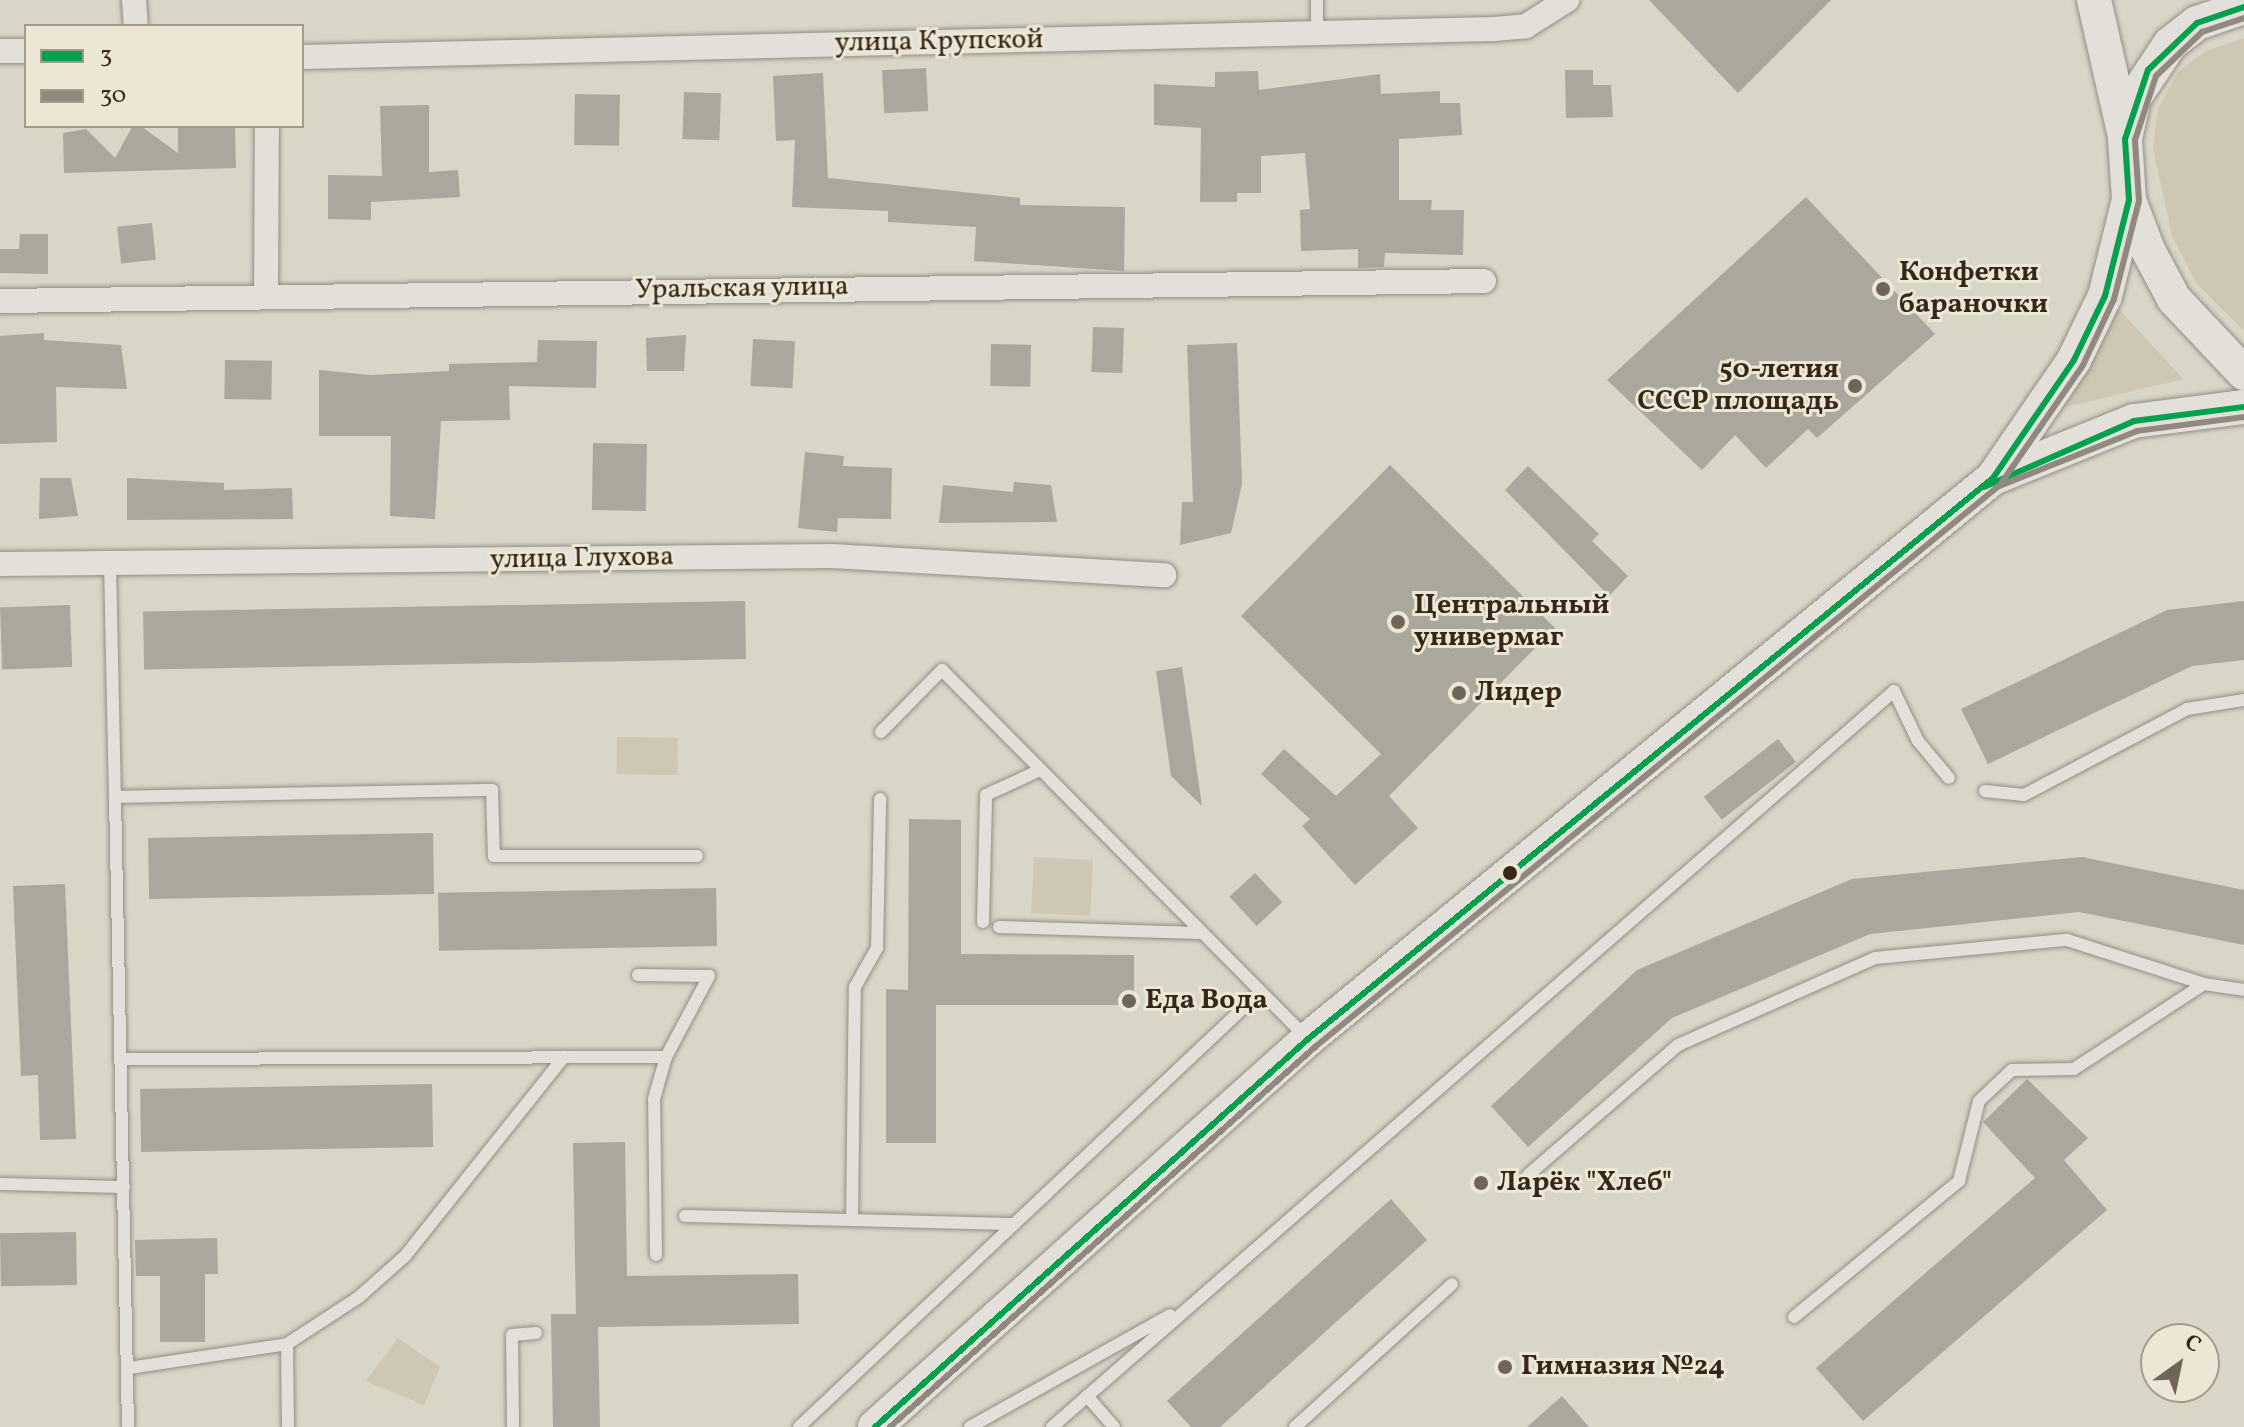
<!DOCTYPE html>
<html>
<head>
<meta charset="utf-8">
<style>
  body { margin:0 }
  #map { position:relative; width:2244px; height:1427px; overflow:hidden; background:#d9d5c7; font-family:Vollkorn,serif }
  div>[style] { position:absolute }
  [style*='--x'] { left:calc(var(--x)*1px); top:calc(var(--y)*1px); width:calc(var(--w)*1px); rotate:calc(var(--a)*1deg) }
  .green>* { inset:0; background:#cdc7b3; transform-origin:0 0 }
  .building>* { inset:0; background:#aba79c; transform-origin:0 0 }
  .roads { filter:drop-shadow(0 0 2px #928e83) drop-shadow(0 0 2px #928e83) }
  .service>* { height:12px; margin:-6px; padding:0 6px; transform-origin:6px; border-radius:6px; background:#e3e0d9 }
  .minor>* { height:24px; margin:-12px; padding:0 12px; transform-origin:12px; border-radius:12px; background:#e3e0d9 }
  .secondary>* { height:34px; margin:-17px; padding:0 17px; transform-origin:17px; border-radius:17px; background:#e3e0d9 }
  .bus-1>* { height:6px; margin:-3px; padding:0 3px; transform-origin:3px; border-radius:3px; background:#03a04e }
  .bus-2>* { height:6px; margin:-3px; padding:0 3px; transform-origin:3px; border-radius:3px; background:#918880 }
  .dots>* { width:22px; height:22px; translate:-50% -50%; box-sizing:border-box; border:4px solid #ece6d5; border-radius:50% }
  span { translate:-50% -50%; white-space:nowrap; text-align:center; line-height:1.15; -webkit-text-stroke:6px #ece6d5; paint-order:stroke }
  .street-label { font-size:28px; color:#372719 }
  .poi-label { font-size:28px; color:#372719; font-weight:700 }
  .left { translate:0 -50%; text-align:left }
  .right { translate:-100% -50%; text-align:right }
  .legend { position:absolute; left:24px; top:24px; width:280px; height:104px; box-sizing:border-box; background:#ece6d5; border:2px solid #a49a8a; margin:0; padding:10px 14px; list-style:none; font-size:24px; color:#372719 }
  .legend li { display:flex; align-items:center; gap:16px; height:40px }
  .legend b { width:40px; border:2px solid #a49a8a }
  .north { position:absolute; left:2140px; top:1323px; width:80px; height:80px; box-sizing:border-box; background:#ece6d5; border:2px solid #a49a8a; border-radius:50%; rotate:33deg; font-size:22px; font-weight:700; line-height:32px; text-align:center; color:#372719 }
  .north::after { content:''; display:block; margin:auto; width:28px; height:36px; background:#706456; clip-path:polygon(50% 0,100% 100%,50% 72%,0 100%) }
</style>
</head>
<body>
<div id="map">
  <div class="green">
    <div style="clip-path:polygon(2244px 38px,2244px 331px,2197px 284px,2172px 236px,2153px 148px,2158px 108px,2178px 72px,2206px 51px)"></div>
    <div style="clip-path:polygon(2116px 306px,2183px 379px,2056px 409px)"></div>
    <div style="left:617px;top:737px;width:61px;height:37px;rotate:1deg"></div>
    <div style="left:1034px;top:857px;width:59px;height:56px;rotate:3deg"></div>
    <div style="clip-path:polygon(398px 1338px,440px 1367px,424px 1405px,366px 1381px)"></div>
  </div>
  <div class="building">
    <div style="clip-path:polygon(1649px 0,1831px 0,1738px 93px)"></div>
    <div style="left:926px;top:68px;width:43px;height:44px;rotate:87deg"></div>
    <div style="clip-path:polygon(1565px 70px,1593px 70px,1593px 85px,1611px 85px,1613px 117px,1566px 118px)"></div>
    <div style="clip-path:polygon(1258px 71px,1259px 90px,1380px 74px,1381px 94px,1440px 91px,1440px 103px,1460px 103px,1462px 135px,1399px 139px,1399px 200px,1432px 200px,1431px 210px,1464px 210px,1463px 255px,1385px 253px,1384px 267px,1358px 268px,1358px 249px,1301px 251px,1300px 210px,1310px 209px,1305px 153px,1261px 156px,1261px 193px,1237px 193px,1237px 202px,1200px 202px,1201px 128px,1154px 125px,1154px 84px,1215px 87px,1215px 72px)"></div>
    <div style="clip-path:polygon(823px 73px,828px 178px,1020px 198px,1020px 205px,1125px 207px,1124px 271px,974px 261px,976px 227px,888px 222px,888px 211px,792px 207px,795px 140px,776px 141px,773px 76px)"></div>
    <div style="left:684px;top:92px;width:37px;height:47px;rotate:2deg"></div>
    <div style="left:575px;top:94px;width:45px;height:51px;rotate:1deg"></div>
    <div style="clip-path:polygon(429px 105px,429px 172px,458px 170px,460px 197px,371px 202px,371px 220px,328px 219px,328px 175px,382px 176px,380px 106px)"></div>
    <div style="clip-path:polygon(178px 126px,235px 126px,236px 168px,64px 173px,63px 133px,86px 129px,115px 158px,132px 127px,142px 127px,178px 153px)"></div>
    <div style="clip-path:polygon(1806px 197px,1935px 334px,1817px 438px,1808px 429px,1766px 468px,1735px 435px,1702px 470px,1607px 380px)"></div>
    <div style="left:152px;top:223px;width:37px;height:35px;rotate:84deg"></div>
    <div style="clip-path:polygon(20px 234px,48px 234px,48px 274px,0 273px,0 249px,19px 249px)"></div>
    <div style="left:1093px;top:327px;width:31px;height:45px;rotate:2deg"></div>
    <div style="clip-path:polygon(44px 333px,44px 340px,121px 345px,127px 389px,56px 387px,57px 442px,0 444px,0 336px)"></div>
    <div style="clip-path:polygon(686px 335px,684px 371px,647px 371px,646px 338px)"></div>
    <div style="left:753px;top:339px;width:42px;height:47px;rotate:3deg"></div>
    <div style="clip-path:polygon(538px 340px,597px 341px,596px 388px,509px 386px,510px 420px,441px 421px,435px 519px,390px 516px,391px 436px,319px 436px,319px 370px,371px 375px,449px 371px,449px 364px,537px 362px)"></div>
    <div style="clip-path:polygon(1237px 343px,1242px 484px,1231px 533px,1180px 545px,1182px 502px,1193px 502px,1187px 345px)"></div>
    <div style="left:991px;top:344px;width:40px;height:42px;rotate:1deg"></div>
    <div style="left:225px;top:360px;width:47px;height:39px;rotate:1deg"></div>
    <div style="left:593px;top:443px;width:54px;height:67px;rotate:1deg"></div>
    <div style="clip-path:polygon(805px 452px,844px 456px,843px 466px,892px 468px,891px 519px,838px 518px,837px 532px,798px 528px)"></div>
    <div style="clip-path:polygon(1390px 465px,1555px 628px,1389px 796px,1418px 828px,1355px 885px,1302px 826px,1310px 819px,1261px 774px,1284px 749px,1336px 796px,1381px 754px,1241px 616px)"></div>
    <div style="clip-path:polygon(1528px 466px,1599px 534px,1592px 541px,1628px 576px,1609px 596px,1505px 490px)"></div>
    <div style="clip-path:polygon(40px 478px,71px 478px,78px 516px,39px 519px)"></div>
    <div style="clip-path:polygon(127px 478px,224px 483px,224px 490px,292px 488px,293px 519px,127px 520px)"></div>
    <div style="clip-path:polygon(1014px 482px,1051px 485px,1057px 522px,939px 523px,943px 485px,1013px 492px)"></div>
    <div style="left:745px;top:601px;width:58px;height:602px;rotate:89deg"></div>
    <div style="clip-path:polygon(2244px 601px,2244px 660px,2192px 666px,1988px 764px,1961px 709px,2167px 610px)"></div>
    <div style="left:70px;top:605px;width:62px;height:70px;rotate:88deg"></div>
    <div style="clip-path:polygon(1182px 667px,1202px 806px,1171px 776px,1156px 671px)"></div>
    <div style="left:1778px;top:739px;width:29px;height:94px;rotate:52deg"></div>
    <div style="clip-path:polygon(909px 819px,961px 820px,961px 954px,1134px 955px,1134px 1005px,936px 1005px,936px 1143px,886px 1143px,886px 989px,908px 990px)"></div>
    <div style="left:433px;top:833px;width:61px;height:285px;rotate:89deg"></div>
    <div style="clip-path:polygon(2082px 857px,2244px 890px,2244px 945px,2079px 912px,1870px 934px,1672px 1018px,1528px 1147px,1491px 1106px,1637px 970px,1852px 879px)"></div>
    <div style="left:1255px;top:873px;width:40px;height:35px;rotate:47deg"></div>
    <div style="clip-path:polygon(65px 884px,76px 1139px,40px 1140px,38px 1075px,21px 1076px,13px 886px)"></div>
    <div style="left:716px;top:888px;width:58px;height:278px;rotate:89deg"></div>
    <div style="clip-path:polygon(2027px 1079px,2088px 1138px,2064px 1160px,2107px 1210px,1863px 1421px,1816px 1368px,2035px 1178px,1983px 1122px)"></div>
    <div style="left:432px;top:1084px;width:63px;height:292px;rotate:89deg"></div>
    <div style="clip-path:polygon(625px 1142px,627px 1276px,798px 1274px,799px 1324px,598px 1327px,600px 1427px,553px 1427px,551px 1314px,576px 1314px,573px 1143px)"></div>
    <div style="clip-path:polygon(1391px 1199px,1427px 1240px,1220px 1427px,1191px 1427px,1167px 1401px)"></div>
    <div style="left:76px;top:1232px;width:53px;height:76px;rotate:89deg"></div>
    <div style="clip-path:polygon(217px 1238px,218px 1274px,205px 1274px,205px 1342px,160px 1342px,160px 1276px,136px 1276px,135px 1240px)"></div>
    <div style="clip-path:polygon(1562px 1396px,1589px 1427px,1527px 1427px)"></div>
  </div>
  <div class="roads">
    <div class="service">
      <div style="--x:1317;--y:0;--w:33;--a:90"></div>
      <div style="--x:110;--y:562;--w:235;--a:88.8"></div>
      <div style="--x:881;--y:732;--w:87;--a:-45.5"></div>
      <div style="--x:942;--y:670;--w:517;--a:45.24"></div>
      <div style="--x:1985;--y:791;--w:39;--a:6"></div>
      <div style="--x:2024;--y:795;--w:184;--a:-27.8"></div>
      <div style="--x:2187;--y:709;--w:58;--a:-9"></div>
      <div style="--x:983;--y:922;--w:127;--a:-88.6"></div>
      <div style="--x:986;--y:795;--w:60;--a:-24.8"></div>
      <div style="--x:999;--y:927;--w:200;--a:1.7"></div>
      <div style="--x:125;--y:1059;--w:541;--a:-0.21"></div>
      <div style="--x:666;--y:1057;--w:92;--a:-62"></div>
      <div style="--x:709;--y:976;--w:71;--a:-179.2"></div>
      <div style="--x:1528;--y:1175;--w:198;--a:-40.9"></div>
      <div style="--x:1678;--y:1045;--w:215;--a:-23.8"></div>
      <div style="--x:1875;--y:958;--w:193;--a:-5.4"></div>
      <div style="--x:2067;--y:940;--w:144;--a:17.8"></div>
      <div style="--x:2204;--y:984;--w:40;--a:8.5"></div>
      <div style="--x:0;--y:1184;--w:124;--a:1.4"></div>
      <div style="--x:685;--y:1216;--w:329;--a:1.4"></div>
      <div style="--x:852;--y:1220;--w:233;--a:-89.3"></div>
      <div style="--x:855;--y:987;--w:45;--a:-60.6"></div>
      <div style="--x:877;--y:948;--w:149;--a:-88.8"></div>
      <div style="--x:656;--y:1255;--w:156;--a:-90.7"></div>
      <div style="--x:654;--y:1099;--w:44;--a:-74.1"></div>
      <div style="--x:1794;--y:1317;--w:214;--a:-39.5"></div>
      <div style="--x:1959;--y:1181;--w:82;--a:-76"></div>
      <div style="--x:1979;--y:1101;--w:45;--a:-43.2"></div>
      <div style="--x:2012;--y:1070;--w:62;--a:-0.9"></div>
      <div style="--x:2074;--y:1069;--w:155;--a:-33.2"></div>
      <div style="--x:287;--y:1344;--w:83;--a:89.3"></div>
      <div style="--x:129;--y:1368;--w:160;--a:-8.6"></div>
      <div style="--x:287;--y:1344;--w:86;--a:-33.1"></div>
      <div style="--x:359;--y:1297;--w:62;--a:-41.7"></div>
      <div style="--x:405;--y:1256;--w:255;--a:-51.4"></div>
      <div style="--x:1087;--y:1396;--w:41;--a:48.9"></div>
      <div style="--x:128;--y:1427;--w:630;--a:-91.18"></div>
      <div style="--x:115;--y:797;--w:377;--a:-1.1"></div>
      <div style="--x:492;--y:790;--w:66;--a:88.3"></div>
      <div style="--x:494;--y:856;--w:203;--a:0"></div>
      <div style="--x:513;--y:1427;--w:92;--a:-90.6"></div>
      <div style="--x:512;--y:1335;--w:24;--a:-5"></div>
      <div style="--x:799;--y:1427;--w:631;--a:-43.33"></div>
      <div style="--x:970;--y:1427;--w:229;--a:-29.2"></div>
      <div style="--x:1052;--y:1427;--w:1118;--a:-41.16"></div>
      <div style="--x:1894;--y:691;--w:55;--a:64.4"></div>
      <div style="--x:1918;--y:741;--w:48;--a:50"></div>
      <div style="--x:1295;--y:1427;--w:212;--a:-42.3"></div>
    </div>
    <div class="minor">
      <div style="--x:134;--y:0;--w:26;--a:86"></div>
      <div style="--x:0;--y:51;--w:26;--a:0"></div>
      <div style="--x:302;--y:57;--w:1192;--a:-1.35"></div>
      <div style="--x:1494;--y:29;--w:32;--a:-5"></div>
      <div style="--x:1526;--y:26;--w:49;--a:-32.4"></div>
      <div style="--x:266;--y:294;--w:168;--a:-89.7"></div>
      <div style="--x:0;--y:301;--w:1484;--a:-0.77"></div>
      <div style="--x:0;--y:564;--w:832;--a:-0.55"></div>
      <div style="--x:832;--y:556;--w:333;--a:3.3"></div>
    </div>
    <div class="secondary">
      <div style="--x:2094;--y:0;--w:135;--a:77.2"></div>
      <div style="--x:2244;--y:7;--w:50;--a:161.2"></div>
      <div style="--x:2197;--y:23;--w:34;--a:142"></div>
      <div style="--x:2170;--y:44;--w:65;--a:123.7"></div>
      <div style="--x:2134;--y:98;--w:42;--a:102.4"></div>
      <div style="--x:2125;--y:139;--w:61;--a:86.2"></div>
      <div style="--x:2129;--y:200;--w:53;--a:69.2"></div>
      <div style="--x:2148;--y:250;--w:55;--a:62"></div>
      <div style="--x:2174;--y:299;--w:102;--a:46.6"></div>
      <div style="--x:1993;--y:478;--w:152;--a:-22"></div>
      <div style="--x:2134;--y:421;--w:111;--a:-7.3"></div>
      <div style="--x:875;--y:1427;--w:581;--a:-41.86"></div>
      <div style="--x:1308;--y:1039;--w:885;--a:-39.32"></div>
      <div style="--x:1993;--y:478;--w:143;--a:-55.5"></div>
      <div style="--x:2074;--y:360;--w:71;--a:-64.2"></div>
      <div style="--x:2105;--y:296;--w:99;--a:-76"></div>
    </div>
  </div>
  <div class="bus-1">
    <div style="--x:1984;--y:487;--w:164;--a:-23.7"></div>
    <div style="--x:2134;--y:421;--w:111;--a:-7.3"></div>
    <div style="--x:875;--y:1427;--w:581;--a:-41.86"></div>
    <div style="--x:1308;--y:1039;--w:885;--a:-39.32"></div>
    <div style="--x:1993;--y:478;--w:143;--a:-55.5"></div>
    <div style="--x:2074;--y:360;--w:71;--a:-64.2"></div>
    <div style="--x:2105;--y:296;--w:99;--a:-76"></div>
    <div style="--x:2129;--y:200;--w:61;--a:-93.8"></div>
    <div style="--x:2125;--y:139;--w:73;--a:-71.6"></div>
    <div style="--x:2148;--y:70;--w:68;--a:-43.8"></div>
    <div style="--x:2197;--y:23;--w:50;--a:-18.8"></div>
  </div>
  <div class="bus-2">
    <div style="--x:1997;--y:487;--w:151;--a:-21.8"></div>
    <div style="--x:2137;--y:431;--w:108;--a:-7.5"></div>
    <div style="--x:890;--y:1427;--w:570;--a:-41.8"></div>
    <div style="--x:1315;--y:1047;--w:886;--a:-39.37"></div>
    <div style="--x:2000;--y:485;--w:146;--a:-55.3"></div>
    <div style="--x:2083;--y:365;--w:73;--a:-64.8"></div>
    <div style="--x:2114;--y:299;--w:101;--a:-75.7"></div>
    <div style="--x:2139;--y:201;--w:61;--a:-93.8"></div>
    <div style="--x:2135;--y:140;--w:67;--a:-71.8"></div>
    <div style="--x:2156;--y:76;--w:64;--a:-43.7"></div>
    <div style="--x:2202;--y:32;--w:44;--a:-18.4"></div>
  </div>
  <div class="dots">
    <div style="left:1883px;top:289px;background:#706456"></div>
    <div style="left:1855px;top:386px;background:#706456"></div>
    <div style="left:1398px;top:622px;background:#706456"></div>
    <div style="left:1459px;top:693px;background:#706456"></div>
    <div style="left:1510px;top:873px;background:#372719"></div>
    <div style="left:1129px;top:1001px;background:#706456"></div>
    <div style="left:1481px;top:1183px;background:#706456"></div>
    <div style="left:1505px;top:1367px;background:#706456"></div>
  </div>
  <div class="street-label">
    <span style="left:939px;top:42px;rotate:-1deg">улица Крупской</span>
    <span style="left:742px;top:289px;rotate:-1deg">Уральская улица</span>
    <span style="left:582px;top:559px;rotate:-1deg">улица Глухова</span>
  </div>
  <div class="poi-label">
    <span class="left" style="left:1899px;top:289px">Конфетки<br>бараночки</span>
    <span class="right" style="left:1839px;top:386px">50-летия<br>СССР площадь</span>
    <span class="left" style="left:1414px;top:622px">Центральный<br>универмаг</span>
    <span class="left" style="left:1475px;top:693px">Лидер</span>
    <span class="left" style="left:1145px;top:1001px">Еда Вода</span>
    <span class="left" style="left:1497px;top:1183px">Ларёк "Хлеб"</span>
    <span class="left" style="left:1521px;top:1367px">Гимназия №24</span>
  </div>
  <ul class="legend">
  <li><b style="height:10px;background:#03a04e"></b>3</li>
  <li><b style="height:10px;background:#918880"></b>30</li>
  </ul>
  <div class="north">С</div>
</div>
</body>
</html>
